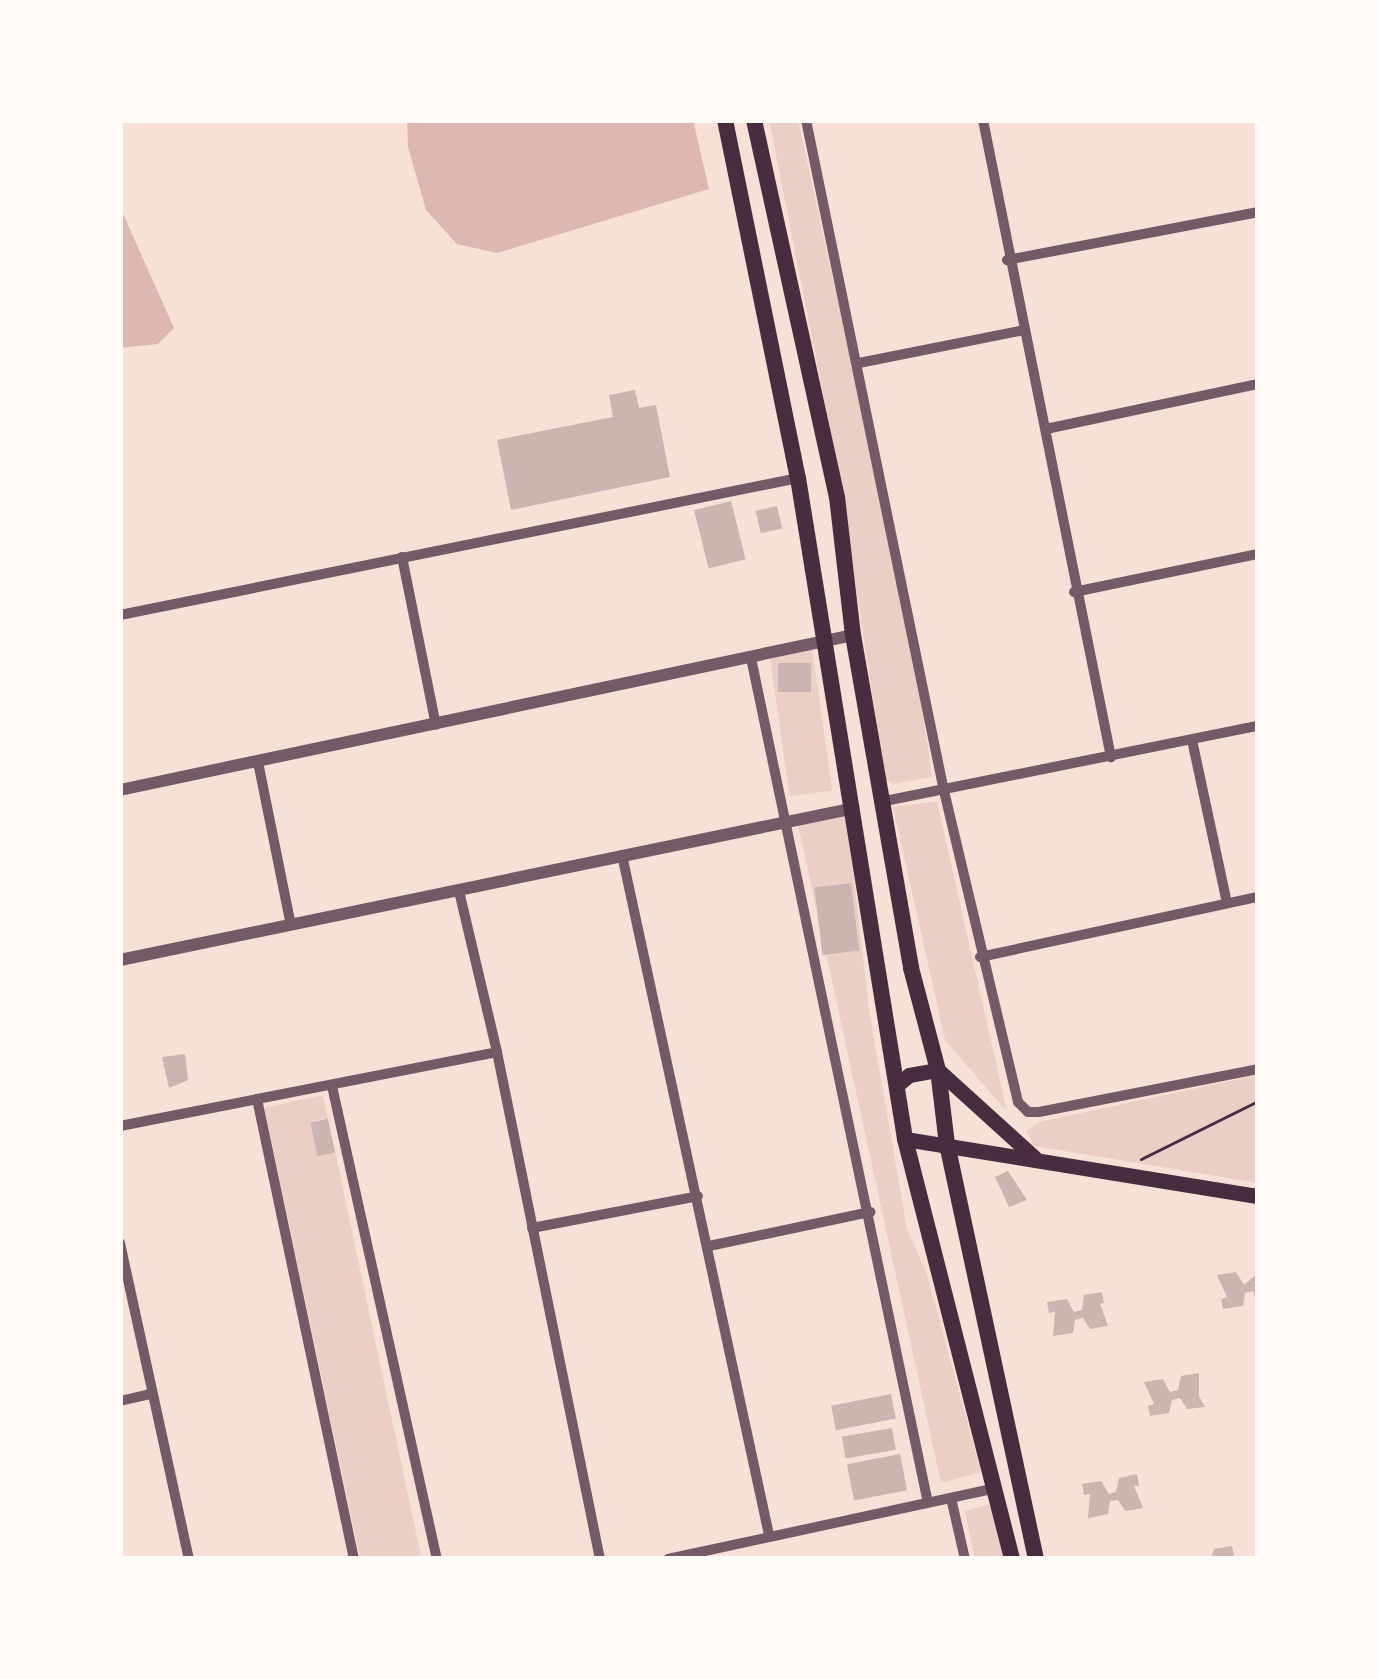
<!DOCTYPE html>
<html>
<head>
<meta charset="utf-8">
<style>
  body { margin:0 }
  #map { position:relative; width:1378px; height:1679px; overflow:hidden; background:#f7e1d7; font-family:Signika,sans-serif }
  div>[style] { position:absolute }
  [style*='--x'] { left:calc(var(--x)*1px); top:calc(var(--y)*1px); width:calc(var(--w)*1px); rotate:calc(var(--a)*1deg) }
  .green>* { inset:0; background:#ebcfc5; transform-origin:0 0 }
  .water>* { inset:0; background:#dcb8b0 }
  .building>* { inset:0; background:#ccb4b1; transform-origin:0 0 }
  .path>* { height:3px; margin:-1.5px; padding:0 1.5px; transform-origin:1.5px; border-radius:1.5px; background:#4a2c40 }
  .minor>* { height:10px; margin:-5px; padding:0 5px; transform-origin:5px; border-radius:5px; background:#755966 }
  .tertiary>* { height:12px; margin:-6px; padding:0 6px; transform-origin:6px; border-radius:6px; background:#755966 }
  .secondary>* { height:15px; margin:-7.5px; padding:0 7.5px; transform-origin:7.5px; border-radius:7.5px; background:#4a2c40 }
  .primary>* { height:16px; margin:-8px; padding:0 8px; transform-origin:8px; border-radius:8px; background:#4a2c40 }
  span { translate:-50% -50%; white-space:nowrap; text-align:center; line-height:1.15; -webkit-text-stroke:9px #fffaf5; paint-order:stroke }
  .frame { position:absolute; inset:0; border:123px solid #fffaf5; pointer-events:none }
</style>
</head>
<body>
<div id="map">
  <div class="green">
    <div style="clip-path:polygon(769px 120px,798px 120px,913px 643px,932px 777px,893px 784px,885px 779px,838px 469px)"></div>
    <div style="left:812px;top:647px;width:145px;height:43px;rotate:82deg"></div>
    <div style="clip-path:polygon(937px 801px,1007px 1112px,945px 1040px,893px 807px)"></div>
    <div style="clip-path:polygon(847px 816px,869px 1010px,907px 1229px,926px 1271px,981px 1472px,941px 1483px,798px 825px)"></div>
    <div style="clip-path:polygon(1258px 1075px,1258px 1183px,1034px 1146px,1026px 1131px,1039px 1122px)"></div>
    <div style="left:323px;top:1095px;width:474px;height:60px;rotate:78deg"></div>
    <div style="clip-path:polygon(991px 1504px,1004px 1559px,975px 1559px,965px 1511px)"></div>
  </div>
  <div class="water">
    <div style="clip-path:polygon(407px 120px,693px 120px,709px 189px,497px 253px,457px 244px,426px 210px,408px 147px)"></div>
    <div style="clip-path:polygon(120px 207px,174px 328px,158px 344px,120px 348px)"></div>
  </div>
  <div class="building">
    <div style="clip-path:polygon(635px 390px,639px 408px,656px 405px,670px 477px,511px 510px,497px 440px,613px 417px,609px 395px)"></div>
    <div style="left:731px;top:501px;width:60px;height:38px;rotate:76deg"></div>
    <div style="left:777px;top:506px;width:23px;height:22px;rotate:77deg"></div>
    <div style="left:811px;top:663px;width:29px;height:33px;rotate:90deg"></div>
    <div style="left:851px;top:883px;width:68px;height:37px;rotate:83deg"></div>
    <div style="clip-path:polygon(185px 1054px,188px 1080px,169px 1088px,162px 1057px)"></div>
    <div style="left:328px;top:1119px;width:34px;height:18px;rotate:78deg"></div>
    <div style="clip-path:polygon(1008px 1171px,1027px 1200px,1009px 1207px,995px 1177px)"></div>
    <div style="clip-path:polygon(1236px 1272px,1244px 1285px,1258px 1273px,1258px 1306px,1253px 1291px,1245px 1293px,1243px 1306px,1223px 1309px,1221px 1299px,1227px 1297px,1217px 1275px)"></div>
    <div style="clip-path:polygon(1102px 1292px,1104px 1303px,1100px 1304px,1108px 1326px,1090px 1329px,1083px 1318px,1075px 1320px,1073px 1333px,1053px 1336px,1055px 1312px,1049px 1313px,1047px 1302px,1067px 1299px,1074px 1312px,1082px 1310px,1084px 1295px)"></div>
    <div style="clip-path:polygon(1199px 1373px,1199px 1396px,1205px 1407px,1187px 1409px,1180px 1398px,1172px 1400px,1169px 1413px,1150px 1416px,1148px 1406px,1154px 1404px,1144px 1382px,1163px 1379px,1170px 1392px,1178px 1390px,1181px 1376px)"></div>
    <div style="left:891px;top:1394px;width:25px;height:61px;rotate:79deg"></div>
    <div style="left:892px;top:1428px;width:22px;height:51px;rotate:80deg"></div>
    <div style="left:900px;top:1454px;width:37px;height:54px;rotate:79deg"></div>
    <div style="clip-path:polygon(1137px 1474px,1139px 1486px,1134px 1486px,1143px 1508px,1125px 1511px,1118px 1500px,1110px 1501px,1108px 1514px,1088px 1518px,1090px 1494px,1084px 1495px,1082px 1484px,1101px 1481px,1109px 1494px,1116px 1492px,1119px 1478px)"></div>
    <div style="clip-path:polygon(1232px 1546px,1234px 1557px,1211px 1559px,1214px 1549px)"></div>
  </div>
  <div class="path">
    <div style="--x:1141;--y:1159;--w:131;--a:-26.4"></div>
  </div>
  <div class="minor">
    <div style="--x:806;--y:120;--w:685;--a:78.38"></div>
    <div style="--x:944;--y:791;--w:320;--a:76.6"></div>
    <div style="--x:1018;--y:1102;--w:14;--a:45"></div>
    <div style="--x:1028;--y:1112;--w:11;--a:0"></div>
    <div style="--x:1039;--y:1112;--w:223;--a:-11.1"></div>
    <div style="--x:983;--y:120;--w:650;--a:78.64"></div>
    <div style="--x:1007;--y:260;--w:256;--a:-10.8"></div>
    <div style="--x:859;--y:363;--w:168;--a:-11.3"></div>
    <div style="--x:1046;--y:429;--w:217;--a:-12"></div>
    <div style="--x:402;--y:557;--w:171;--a:78.6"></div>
    <div style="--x:1074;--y:592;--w:188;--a:-11.7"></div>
    <div style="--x:120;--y:615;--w:692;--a:-11.42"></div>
    <div style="--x:751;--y:658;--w:863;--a:78.17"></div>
    <div style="--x:1192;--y:740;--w:167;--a:77.9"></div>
    <div style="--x:258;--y:762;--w:166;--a:78.6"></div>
    <div style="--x:880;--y:802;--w:386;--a:-11.4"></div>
    <div style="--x:622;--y:855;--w:696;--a:77.8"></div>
    <div style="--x:459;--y:891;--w:165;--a:76.7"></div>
    <div style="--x:497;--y:1052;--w:517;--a:78.52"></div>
    <div style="--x:980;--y:957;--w:284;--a:-12.2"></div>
    <div style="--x:332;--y:1086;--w:485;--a:77.5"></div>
    <div style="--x:257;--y:1099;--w:470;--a:78.1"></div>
    <div style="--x:120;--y:1126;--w:384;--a:-11.1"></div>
    <div style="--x:532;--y:1228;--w:169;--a:-10.9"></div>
    <div style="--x:120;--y:1243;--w:323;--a:77.7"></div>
    <div style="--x:709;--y:1246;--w:165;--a:-11.9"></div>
    <div style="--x:120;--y:1401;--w:32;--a:-13"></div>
    <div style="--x:951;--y:1498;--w:63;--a:77.1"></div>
    <div style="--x:668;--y:1559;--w:336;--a:-12.2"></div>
  </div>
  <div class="tertiary">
    <div style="--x:120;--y:790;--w:749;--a:-11.94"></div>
    <div style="--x:120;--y:960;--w:745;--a:-11.69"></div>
  </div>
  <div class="secondary">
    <div style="--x:896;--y:1086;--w:17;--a:-40"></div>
    <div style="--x:909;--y:1075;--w:29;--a:-10"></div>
    <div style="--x:938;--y:1070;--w:130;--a:42.2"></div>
    <div style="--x:905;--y:1139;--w:358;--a:9.2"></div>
  </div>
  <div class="primary">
    <div style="--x:725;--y:120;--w:365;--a:78.5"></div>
    <div style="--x:798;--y:478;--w:670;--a:80.8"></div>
    <div style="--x:905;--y:1139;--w:433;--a:75.7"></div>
    <div style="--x:754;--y:120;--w:386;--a:77.6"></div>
    <div style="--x:837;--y:497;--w:139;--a:83.4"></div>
    <div style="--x:853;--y:635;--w:338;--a:80.1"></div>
    <div style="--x:911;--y:968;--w:106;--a:75.2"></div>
    <div style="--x:938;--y:1070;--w:75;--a:83.1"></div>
    <div style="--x:947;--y:1144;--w:424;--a:77.9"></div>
  </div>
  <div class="frame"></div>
</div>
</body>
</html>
